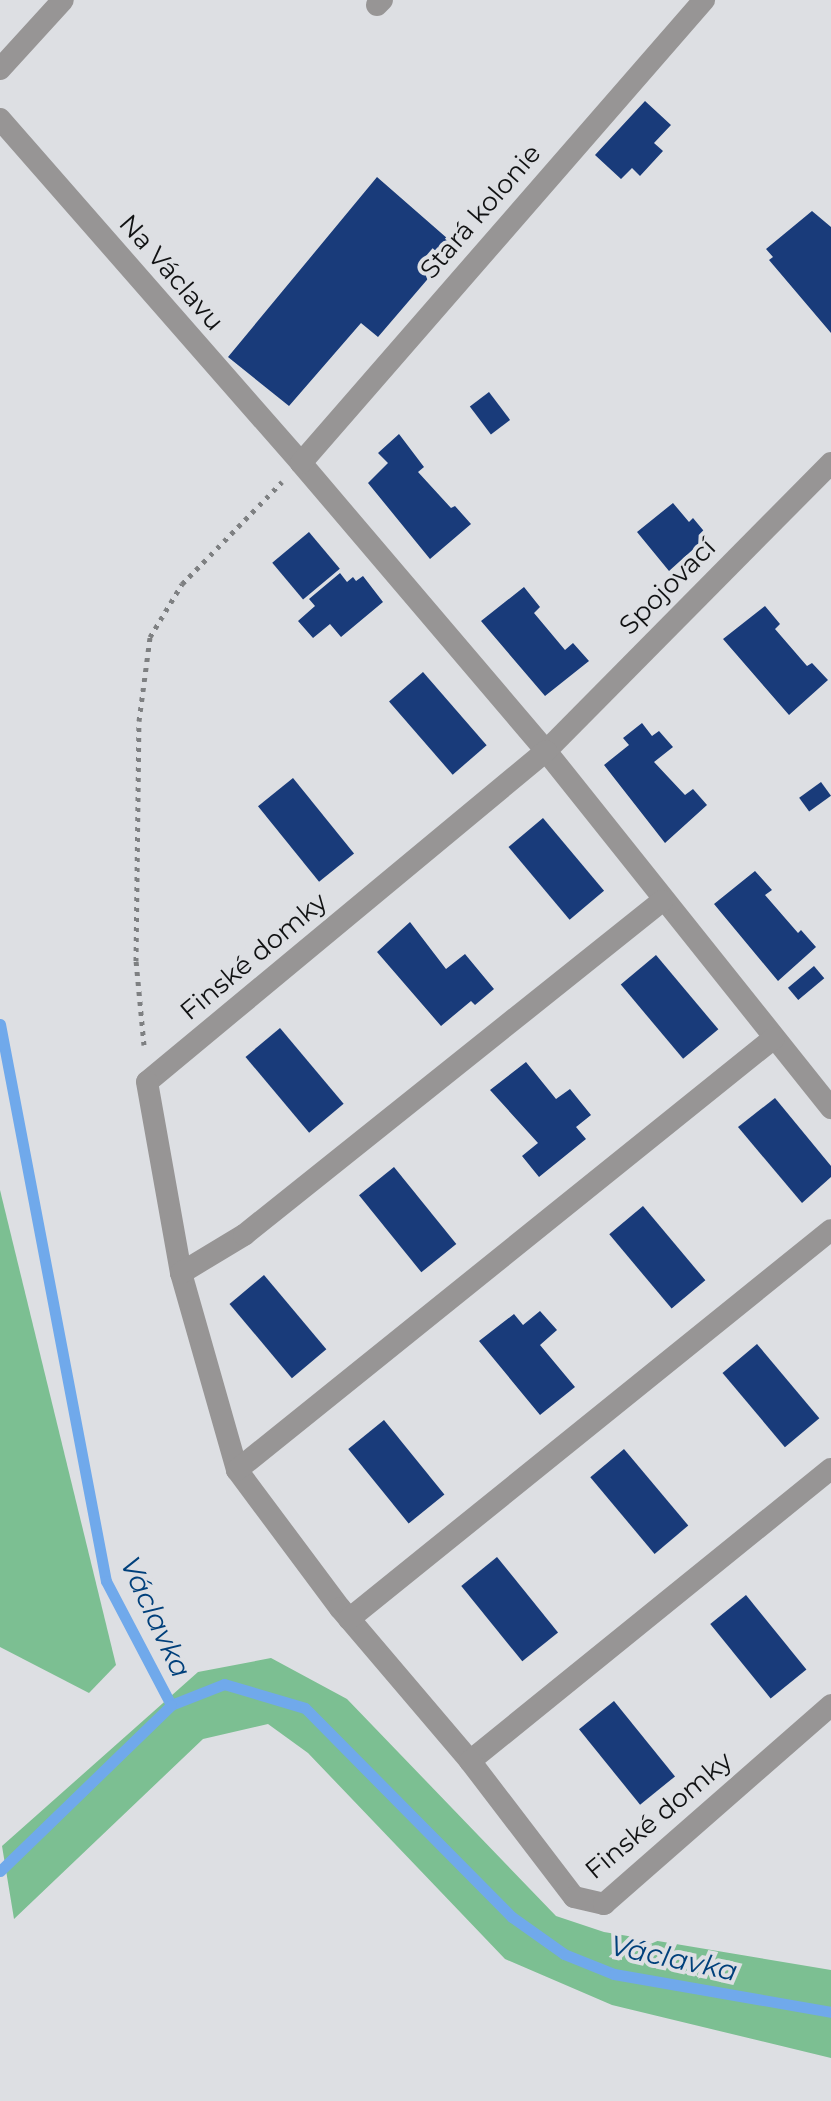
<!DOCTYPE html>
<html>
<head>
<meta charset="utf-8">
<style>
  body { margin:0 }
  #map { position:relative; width:831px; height:2101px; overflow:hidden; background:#dddfe3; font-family:Montserrat,sans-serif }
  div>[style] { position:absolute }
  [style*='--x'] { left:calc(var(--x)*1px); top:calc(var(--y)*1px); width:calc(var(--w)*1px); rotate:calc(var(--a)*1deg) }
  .green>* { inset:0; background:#7cbf92 }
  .stream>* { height:11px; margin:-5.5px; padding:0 5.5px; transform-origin:5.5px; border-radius:5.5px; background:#70a9eb }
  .building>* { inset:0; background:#193b7a; transform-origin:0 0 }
  .path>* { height:5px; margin-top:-2.5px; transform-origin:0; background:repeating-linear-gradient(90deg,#7e8082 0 4px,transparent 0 10px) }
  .minor>* { height:22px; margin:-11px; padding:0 11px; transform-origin:11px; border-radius:11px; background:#979595 }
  span { translate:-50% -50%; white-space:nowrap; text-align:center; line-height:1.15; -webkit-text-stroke:8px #dddfe3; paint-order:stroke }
  .street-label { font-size:26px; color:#111213 }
  .water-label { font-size:28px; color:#00407b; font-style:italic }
</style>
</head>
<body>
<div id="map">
  <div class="green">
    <div style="clip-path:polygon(0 1190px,116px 1665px,89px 1693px,0 1647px)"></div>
    <div style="clip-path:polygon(271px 1658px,347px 1699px,556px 1916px,604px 1932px,831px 1970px,831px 2058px,612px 2005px,505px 1959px,308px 1753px,268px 1724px,203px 1739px,14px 1919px,2px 1846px,198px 1672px)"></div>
  </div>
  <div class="stream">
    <div style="--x:0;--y:1024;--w:567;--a:79.23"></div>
    <div style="--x:106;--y:1581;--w:140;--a:62.3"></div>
    <div style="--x:171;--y:1705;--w:57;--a:-21.6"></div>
    <div style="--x:224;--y:1684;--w:84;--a:16.5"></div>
    <div style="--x:305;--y:1708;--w:294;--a:45.3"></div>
    <div style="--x:512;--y:1917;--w:64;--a:35.4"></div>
    <div style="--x:564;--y:1954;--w:54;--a:21.8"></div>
    <div style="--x:614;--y:1974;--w:220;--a:9.9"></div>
    <div style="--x:0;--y:1871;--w:238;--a:-44.1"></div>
  </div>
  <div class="building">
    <div style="clip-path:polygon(645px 101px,671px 125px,654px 143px,663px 151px,640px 176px,632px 168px,621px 179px,595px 155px)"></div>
    <div style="clip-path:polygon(377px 177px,456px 246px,378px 337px,361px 323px,289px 406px,228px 357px)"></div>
    <div style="clip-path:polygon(812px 211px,831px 227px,831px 333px,769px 260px,773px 257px,766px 249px)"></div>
    <div style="left:489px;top:392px;width:35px;height:24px;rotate:53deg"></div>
    <div style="clip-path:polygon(399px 434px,424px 467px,418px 472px,451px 508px,455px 506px,471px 524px,430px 559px,368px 483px,388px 463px,378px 453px)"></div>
    <div style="clip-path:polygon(673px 503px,689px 522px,693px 518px,708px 536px,669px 571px,637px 532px)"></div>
    <div style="left:309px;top:532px;width:48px;height:48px;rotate:50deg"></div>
    <div style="clip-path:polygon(340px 573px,347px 582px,353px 577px,356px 581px,363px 576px,383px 602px,341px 637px,330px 624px,313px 638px,298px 621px,315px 606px,309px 599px)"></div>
    <div style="clip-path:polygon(524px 587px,540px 607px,534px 613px,565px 650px,573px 643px,589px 661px,545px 696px,481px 621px)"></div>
    <div style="clip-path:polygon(765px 606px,780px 624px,775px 629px,807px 666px,812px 663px,828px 680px,789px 715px,723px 639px)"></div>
    <div style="left:423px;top:672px;width:97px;height:45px;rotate:49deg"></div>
    <div style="clip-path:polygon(642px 723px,652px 736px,659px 731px,673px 747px,654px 762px,685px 795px,693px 789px,707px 805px,665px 843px,604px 765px,629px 745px,623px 738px)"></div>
    <div style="left:293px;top:778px;width:97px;height:45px;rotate:51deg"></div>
    <div style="left:821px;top:782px;width:17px;height:27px;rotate:54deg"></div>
    <div style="left:543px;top:818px;width:95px;height:45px;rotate:50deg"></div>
    <div style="clip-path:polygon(755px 871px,772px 890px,765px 895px,798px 933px,801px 930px,816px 947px,778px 981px,714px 904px)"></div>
    <div style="clip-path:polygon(410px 922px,446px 969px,465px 954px,494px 989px,475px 1005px,471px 1001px,441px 1026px,377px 952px)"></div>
    <div style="left:656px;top:955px;width:97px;height:46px;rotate:50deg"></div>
    <div style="left:814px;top:966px;width:16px;height:34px;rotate:50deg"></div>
    <div style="left:280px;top:1028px;width:99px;height:45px;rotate:50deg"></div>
    <div style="clip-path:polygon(526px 1062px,556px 1099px,570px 1089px,591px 1115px,576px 1127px,586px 1139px,539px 1177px,522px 1156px,538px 1143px,490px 1090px)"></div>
    <div style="clip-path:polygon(775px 1098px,831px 1166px,831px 1177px,802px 1203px,738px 1127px)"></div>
    <div style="left:394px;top:1167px;width:99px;height:45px;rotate:51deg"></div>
    <div style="left:643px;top:1206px;width:97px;height:44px;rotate:50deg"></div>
    <div style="left:264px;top:1275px;width:97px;height:45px;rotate:50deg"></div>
    <div style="clip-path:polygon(540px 1311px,557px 1330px,540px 1345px,575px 1387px,540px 1415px,479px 1341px,514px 1314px,523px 1325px)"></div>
    <div style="left:757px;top:1344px;width:97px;height:45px;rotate:50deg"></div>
    <div style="left:384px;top:1420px;width:96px;height:46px;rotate:51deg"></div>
    <div style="left:624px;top:1449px;width:100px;height:44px;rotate:50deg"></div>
    <div style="left:497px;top:1557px;width:97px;height:46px;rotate:51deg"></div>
    <div style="left:746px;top:1595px;width:96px;height:46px;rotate:51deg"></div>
    <div style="left:614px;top:1701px;width:97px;height:45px;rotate:51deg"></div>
  </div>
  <div class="path">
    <div style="--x:144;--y:1045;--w:84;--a:-95.4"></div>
    <div style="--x:136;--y:961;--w:240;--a:-89.3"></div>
    <div style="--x:139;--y:721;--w:85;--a:-82.5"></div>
    <div style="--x:150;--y:637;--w:62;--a:-58.9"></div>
    <div style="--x:182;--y:584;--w:143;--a:-45.6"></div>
  </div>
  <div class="minor">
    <div style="--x:377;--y:5;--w:7;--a:-45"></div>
    <div style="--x:0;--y:69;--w:93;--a:-47.6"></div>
    <div style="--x:0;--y:119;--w:457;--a:48.8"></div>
    <div style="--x:301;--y:463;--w:378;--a:49.6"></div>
    <div style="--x:546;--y:751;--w:457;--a:51.4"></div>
    <div style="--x:301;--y:463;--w:614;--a:-48.96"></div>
    <div style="--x:831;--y:463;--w:405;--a:134.7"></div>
    <div style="--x:546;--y:751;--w:518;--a:140.32"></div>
    <div style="--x:147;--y:1082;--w:194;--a:79.9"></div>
    <div style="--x:181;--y:1273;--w:205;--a:74.1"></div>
    <div style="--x:237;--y:1470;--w:172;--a:53.3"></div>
    <div style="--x:340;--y:1608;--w:201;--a:49.6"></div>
    <div style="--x:470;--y:1761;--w:464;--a:-39"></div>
    <div style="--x:181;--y:1273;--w:74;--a:-31.1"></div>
    <div style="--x:244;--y:1235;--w:535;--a:-38.63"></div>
    <div style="--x:237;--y:1470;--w:689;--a:-38.82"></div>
    <div style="--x:349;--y:1619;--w:619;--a:-38.91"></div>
    <div style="--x:470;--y:1761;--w:171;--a:52.6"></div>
    <div style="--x:574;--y:1897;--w:31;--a:13"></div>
    <div style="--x:604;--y:1904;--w:302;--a:-41.2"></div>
  </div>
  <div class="street-label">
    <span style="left:481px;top:212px;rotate:-49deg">Stará kolonie</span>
    <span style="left:171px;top:273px;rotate:49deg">Na Václavu</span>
    <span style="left:668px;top:587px;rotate:-45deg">Spojovací</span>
    <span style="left:254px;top:957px;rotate:-40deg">Finské domky</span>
    <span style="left:659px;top:1816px;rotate:-40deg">Finské domky</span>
  </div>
  <div class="water-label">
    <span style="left:156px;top:1617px;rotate:65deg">Václavka</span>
    <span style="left:674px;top:1958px;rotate:12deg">Václavka</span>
  </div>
</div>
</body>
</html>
